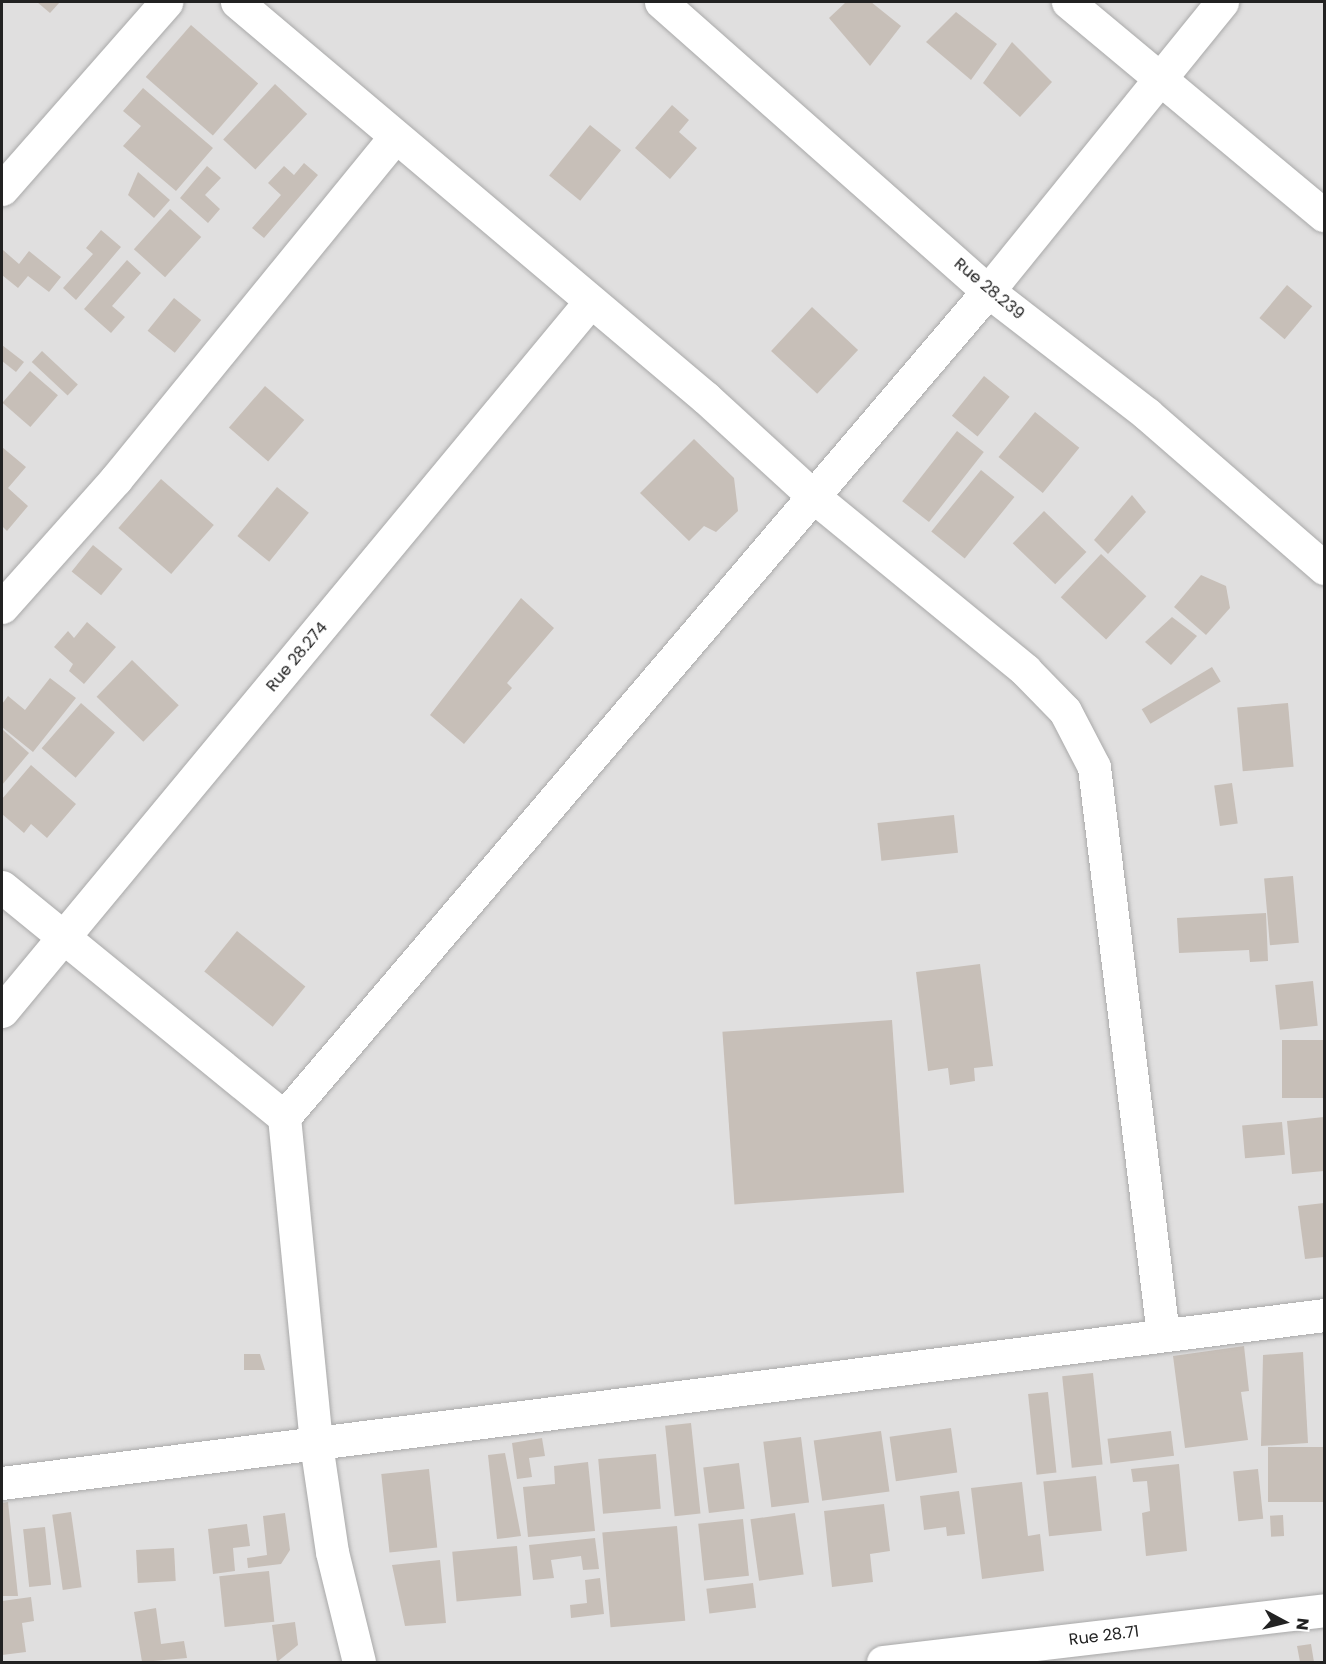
<!DOCTYPE html>
<html>
<head>
<meta charset="utf-8">
<style>
  body { margin:0 }
  #map { position:relative; width:1326px; height:1664px; overflow:hidden; background:#f2efe9; font-family:Poppins,sans-serif }
  div>[style] { position:absolute }
  [style*='--x'] { left:calc(var(--x)*1px); top:calc(var(--y)*1px); width:calc(var(--w)*1px); rotate:calc(var(--a)*1deg) }
  .residential>* { inset:0; background:#e0dfdf; transform-origin:0 0 }
  .building>* { inset:0; background:#c7bfb8; transform-origin:0 0 }
  .roads { filter:drop-shadow(0 0 2px #a9a9a9) drop-shadow(0 0 2px #a9a9a9) }
  .minor>* { height:33px; margin:-16.5px; padding:0 16.5px; transform-origin:16.5px; border-radius:16.5px; background:#fff }
  span { translate:-50% -50%; white-space:nowrap; text-align:center; line-height:1.15; -webkit-text-stroke:4.5px #fff; paint-order:stroke }
  .street-label { font-size:16px; color:#222 }
  .frame { position:absolute; inset:0; border:3px solid #222; pointer-events:none }
  .north { position:absolute; left:1254px; top:1592px; width:60px; height:60px; -webkit-text-stroke:4px #fff; paint-order:stroke; rotate:97deg; font-size:16px; font-weight:700; line-height:24px; text-align:center; color:#222 }
  .north::after { content:''; display:block; margin:auto; width:21px; height:27px; background:#222; clip-path:polygon(50% 0,100% 100%,50% 72%,0 100%) }
</style>
</head>
<body>
<div id="map">
  <div class="residential">
    <div style="left:2px;top:2px;width:1322px;height:1660px"></div>
  </div>
  <div class="building">
    <div style="clip-path:polygon(37px 2px,60px 2px,50px 13px)"></div>
    <div style="clip-path:polygon(846px 2px,871px 2px,901px 26px,870px 66px,829px 18px)"></div>
    <div style="clip-path:polygon(956px 12px,997px 44px,971px 80px,926px 42px)"></div>
    <div style="left:191px;top:25px;width:89px;height:69px;rotate:41deg"></div>
    <div style="clip-path:polygon(1012px 42px,1052px 82px,1020px 117px,983px 83px)"></div>
    <div style="left:275px;top:84px;width:44px;height:76px;rotate:43deg"></div>
    <div style="clip-path:polygon(143px 88px,213px 148px,176px 191px,123px 146px,141px 126px,123px 111px)"></div>
    <div style="clip-path:polygon(672px 105px,689px 120px,679px 132px,697px 148px,670px 179px,635px 148px)"></div>
    <div style="left:590px;top:125px;width:40px;height:65px;rotate:39deg"></div>
    <div style="clip-path:polygon(304px 163px,318px 175px,264px 238px,252px 228px,281px 195px,268px 183px,284px 166px,294px 175px)"></div>
    <div style="clip-path:polygon(207px 166px,221px 178px,205px 195px,220px 209px,208px 223px,180px 198px)"></div>
    <div style="clip-path:polygon(138px 172px,170px 200px,154px 218px,128px 195px)"></div>
    <div style="left:170px;top:209px;width:42px;height:54px;rotate:42deg"></div>
    <div style="clip-path:polygon(101px 230px,121px 247px,76px 300px,63px 288px,93px 254px,86px 248px)"></div>
    <div style="clip-path:polygon(3px 250px,19px 264px,29px 251px,61px 277px,49px 292px,28px 276px,18px 288px,2px 275px)"></div>
    <div style="clip-path:polygon(127px 260px,141px 273px,112px 306px,125px 317px,111px 333px,84px 309px)"></div>
    <div style="left:1287px;top:285px;width:33px;height:43px;rotate:40deg"></div>
    <div style="left:174px;top:298px;width:35px;height:42px;rotate:39deg"></div>
    <div style="left:812px;top:307px;width:63px;height:60px;rotate:43deg"></div>
    <div style="clip-path:polygon(2px 345px,24px 362px,16px 372px,2px 361px)"></div>
    <div style="left:42px;top:351px;width:49px;height:15px;rotate:43deg"></div>
    <div style="left:30px;top:371px;width:37px;height:42px;rotate:41deg"></div>
    <div style="left:984px;top:376px;width:33px;height:51px;rotate:39deg"></div>
    <div style="left:265px;top:386px;width:52px;height:55px;rotate:41deg"></div>
    <div style="left:1035px;top:412px;width:57px;height:58px;rotate:39deg"></div>
    <div style="left:957px;top:431px;width:34px;height:89px;rotate:38deg"></div>
    <div style="clip-path:polygon(694px 439px,734px 478px,738px 511px,716px 532px,704px 526px,689px 541px,640px 493px)"></div>
    <div style="clip-path:polygon(2px 447px,26px 467px,8px 488px,28px 506px,7px 531px,2px 526px)"></div>
    <div style="left:981px;top:470px;width:43px;height:79px;rotate:39deg"></div>
    <div style="left:161px;top:479px;width:70px;height:65px;rotate:41deg"></div>
    <div style="left:277px;top:487px;width:41px;height:63px;rotate:39deg"></div>
    <div style="clip-path:polygon(1132px 495px,1146px 512px,1108px 554px,1094px 540px)"></div>
    <div style="left:1044px;top:511px;width:59px;height:45px;rotate:44deg"></div>
    <div style="left:93px;top:545px;width:38px;height:34px;rotate:39deg"></div>
    <div style="left:1101px;top:554px;width:62px;height:59px;rotate:43deg"></div>
    <div style="clip-path:polygon(1201px 575px,1226px 586px,1230px 608px,1206px 635px,1174px 607px)"></div>
    <div style="clip-path:polygon(521px 598px,554px 628px,507px 683px,512px 688px,464px 744px,430px 715px)"></div>
    <div style="clip-path:polygon(1172px 617px,1197px 636px,1171px 665px,1145px 642px)"></div>
    <div style="clip-path:polygon(87px 622px,116px 647px,84px 684px,69px 671px,73px 664px,54px 647px,68px 631px,74px 638px)"></div>
    <div style="left:132px;top:660px;width:65px;height:51px;rotate:44deg"></div>
    <div style="left:1212px;top:667px;width:17px;height:82px;rotate:59deg"></div>
    <div style="clip-path:polygon(50px 678px,76px 698px,33px 752px,2px 727px,2px 704px,8px 696px,25px 710px)"></div>
    <div style="left:81px;top:703px;width:45px;height:60px;rotate:41deg"></div>
    <div style="left:1288px;top:703px;width:64px;height:51px;rotate:85deg"></div>
    <div style="clip-path:polygon(2px 729px,29px 753px,2px 785px)"></div>
    <div style="clip-path:polygon(31px 765px,76px 804px,47px 838px,31px 824px,24px 833px,2px 814px,2px 799px)"></div>
    <div style="left:1232px;top:783px;width:41px;height:18px;rotate:82deg"></div>
    <div style="left:954px;top:815px;width:38px;height:77px;rotate:84deg"></div>
    <div style="left:1293px;top:876px;width:67px;height:29px;rotate:85deg"></div>
    <div style="clip-path:polygon(1266px 913px,1268px 961px,1250px 962px,1249px 950px,1179px 953px,1177px 918px)"></div>
    <div style="left:237px;top:931px;width:88px;height:52px;rotate:39deg"></div>
    <div style="clip-path:polygon(980px 964px,993px 1066px,974px 1068px,975px 1081px,950px 1085px,948px 1068px,928px 1071px,916px 972px)"></div>
    <div style="left:1313px;top:981px;width:45px;height:38px;rotate:84deg"></div>
    <div style="left:892px;top:1020px;width:173px;height:170px;rotate:86deg"></div>
    <div style="left:1324px;top:1040px;width:58px;height:42px;rotate:90deg"></div>
    <div style="clip-path:polygon(1324px 1117px,1324px 1171px,1292px 1174px,1287px 1121px)"></div>
    <div style="left:1282px;top:1122px;width:33px;height:40px;rotate:85deg"></div>
    <div style="clip-path:polygon(1324px 1203px,1324px 1257px,1305px 1259px,1298px 1206px)"></div>
    <div style="clip-path:polygon(1244px 1346px,1249px 1391px,1241px 1392px,1248px 1440px,1185px 1448px,1173px 1356px)"></div>
    <div style="clip-path:polygon(1303px 1352px,1308px 1443px,1261px 1446px,1263px 1355px)"></div>
    <div style="clip-path:polygon(244px 1354px,260px 1354px,265px 1370px,244px 1370px)"></div>
    <div style="left:1093px;top:1373px;width:92px;height:31px;rotate:84deg"></div>
    <div style="left:1048px;top:1392px;width:81px;height:20px;rotate:84deg"></div>
    <div style="left:691px;top:1423px;width:91px;height:26px;rotate:84deg"></div>
    <div style="left:951px;top:1428px;width:45px;height:62px;rotate:82deg"></div>
    <div style="left:881px;top:1431px;width:61px;height:68px;rotate:82deg"></div>
    <div style="left:1171px;top:1431px;width:25px;height:64px;rotate:83deg"></div>
    <div style="left:801px;top:1437px;width:66px;height:38px;rotate:83deg"></div>
    <div style="clip-path:polygon(542px 1438px,545px 1456px,529px 1458px,532px 1477px,517px 1479px,512px 1443px)"></div>
    <div style="left:1324px;top:1447px;width:55px;height:56px;rotate:90deg"></div>
    <div style="clip-path:polygon(505px 1453px,521px 1536px,497px 1539px,488px 1455px)"></div>
    <div style="left:656px;top:1454px;width:55px;height:58px;rotate:85deg"></div>
    <div style="clip-path:polygon(588px 1462px,595px 1531px,528px 1537px,523px 1487px,555px 1484px,554px 1466px)"></div>
    <div style="left:739px;top:1463px;width:46px;height:36px;rotate:83deg"></div>
    <div style="clip-path:polygon(1179px 1464px,1187px 1551px,1146px 1556px,1142px 1513px,1150px 1511px,1147px 1481px,1133px 1482px,1131px 1469px)"></div>
    <div style="left:429px;top:1469px;width:79px;height:48px;rotate:84deg"></div>
    <div style="left:1258px;top:1469px;width:50px;height:25px;rotate:84deg"></div>
    <div style="left:1096px;top:1476px;width:55px;height:53px;rotate:84deg"></div>
    <div style="clip-path:polygon(1022px 1482px,1028px 1536px,1040px 1534px,1044px 1571px,982px 1579px,971px 1488px)"></div>
    <div style="clip-path:polygon(959px 1491px,965px 1534px,947px 1536px,946px 1527px,924px 1530px,920px 1496px)"></div>
    <div style="clip-path:polygon(8px 1502px,18px 1596px,2px 1596px,2px 1503px)"></div>
    <div style="clip-path:polygon(884px 1504px,890px 1551px,870px 1554px,873px 1582px,832px 1587px,824px 1511px)"></div>
    <div style="left:71px;top:1512px;width:76px;height:19px;rotate:82deg"></div>
    <div style="clip-path:polygon(285px 1513px,290px 1550px,281px 1564px,248px 1568px,247px 1558px,267px 1555px,263px 1516px)"></div>
    <div style="left:795px;top:1513px;width:62px;height:45px;rotate:82deg"></div>
    <div style="left:1283px;top:1515px;width:21px;height:13px;rotate:87deg"></div>
    <div style="left:743px;top:1519px;width:57px;height:45px;rotate:84deg"></div>
    <div style="clip-path:polygon(247px 1524px,250px 1546px,233px 1548px,235px 1571px,213px 1574px,208px 1529px)"></div>
    <div style="left:677px;top:1526px;width:95px;height:75px;rotate:85deg"></div>
    <div style="left:45px;top:1527px;width:58px;height:22px;rotate:84deg"></div>
    <div style="clip-path:polygon(595px 1538px,599px 1569px,583px 1570px,581px 1556px,551px 1560px,554px 1578px,533px 1580px,529px 1545px)"></div>
    <div style="left:517px;top:1546px;width:50px;height:65px;rotate:85deg"></div>
    <div style="left:174px;top:1548px;width:33px;height:38px;rotate:87deg"></div>
    <div style="clip-path:polygon(440px 1560px,446px 1623px,405px 1626px,392px 1565px)"></div>
    <div style="left:269px;top:1571px;width:51px;height:50px;rotate:84deg"></div>
    <div style="clip-path:polygon(600px 1578px,604px 1614px,571px 1618px,570px 1605px,587px 1603px,585px 1580px)"></div>
    <div style="left:753px;top:1583px;width:25px;height:47px;rotate:83deg"></div>
    <div style="clip-path:polygon(31px 1597px,34px 1621px,22px 1623px,26px 1652px,2px 1655px,2px 1601px)"></div>
    <div style="clip-path:polygon(156px 1608px,161px 1644px,184px 1641px,187px 1658px,142px 1662px,134px 1612px)"></div>
    <div style="clip-path:polygon(295px 1622px,298px 1645px,277px 1662px,272px 1625px)"></div>
    <div style="clip-path:polygon(1311px 1644px,1314px 1662px,1300px 1662px,1297px 1646px)"></div>
  </div>
  <div class="roads">
    <div class="minor">
      <div style="--x:237;--y:2;--w:614;--a:40.18"></div>
      <div style="--x:706;--y:398;--w:147;--a:42.5"></div>
      <div style="--x:814;--y:497;--w:273;--a:39.3"></div>
      <div style="--x:1025;--y:670;--w:57;--a:45.7"></div>
      <div style="--x:1065;--y:711;--w:63;--a:62.6"></div>
      <div style="--x:1094;--y:767;--w:572;--a:83.07"></div>
      <div style="--x:661;--y:2;--w:436;--a:41.5"></div>
      <div style="--x:988;--y:291;--w:201;--a:37.7"></div>
      <div style="--x:1147;--y:414;--w:235;--a:41"></div>
      <div style="--x:1068;--y:2;--w:333;--a:39.8"></div>
      <div style="--x:2;--y:189;--w:249;--a:-48.7"></div>
      <div style="--x:2;--y:607;--w:171;--a:-48.3"></div>
      <div style="--x:116;--y:479;--w:440;--a:-50.8"></div>
      <div style="--x:2;--y:887;--w:364;--a:39.2"></div>
      <div style="--x:2;--y:1011;--w:921;--a:-50.33"></div>
      <div style="--x:2;--y:1483;--w:1333;--a:-7.24"></div>
      <div style="--x:359;--y:1662;--w:113;--a:-103.8"></div>
      <div style="--x:332;--y:1552;--w:110;--a:-98.4"></div>
      <div style="--x:316;--y:1443;--w:328;--a:-95.6"></div>
      <div style="--x:284;--y:1117;--w:1085;--a:-49.56"></div>
      <div style="--x:988;--y:291;--w:372;--a:-51"></div>
      <div style="--x:883;--y:1662;--w:444;--a:-6.7"></div>
    </div>
  </div>
  <div class="street-label">
    <span style="left:989px;top:289px;rotate:40deg">Rue 28.239</span>
    <span style="left:297px;top:657px;rotate:-50deg">Rue 28.274</span>
    <span style="left:1104px;top:1636px;rotate:-7deg">Rue 28.71</span>
  </div>
  <div class="frame"></div>
  <div class="north">N</div>
</div>
</body>
</html>
